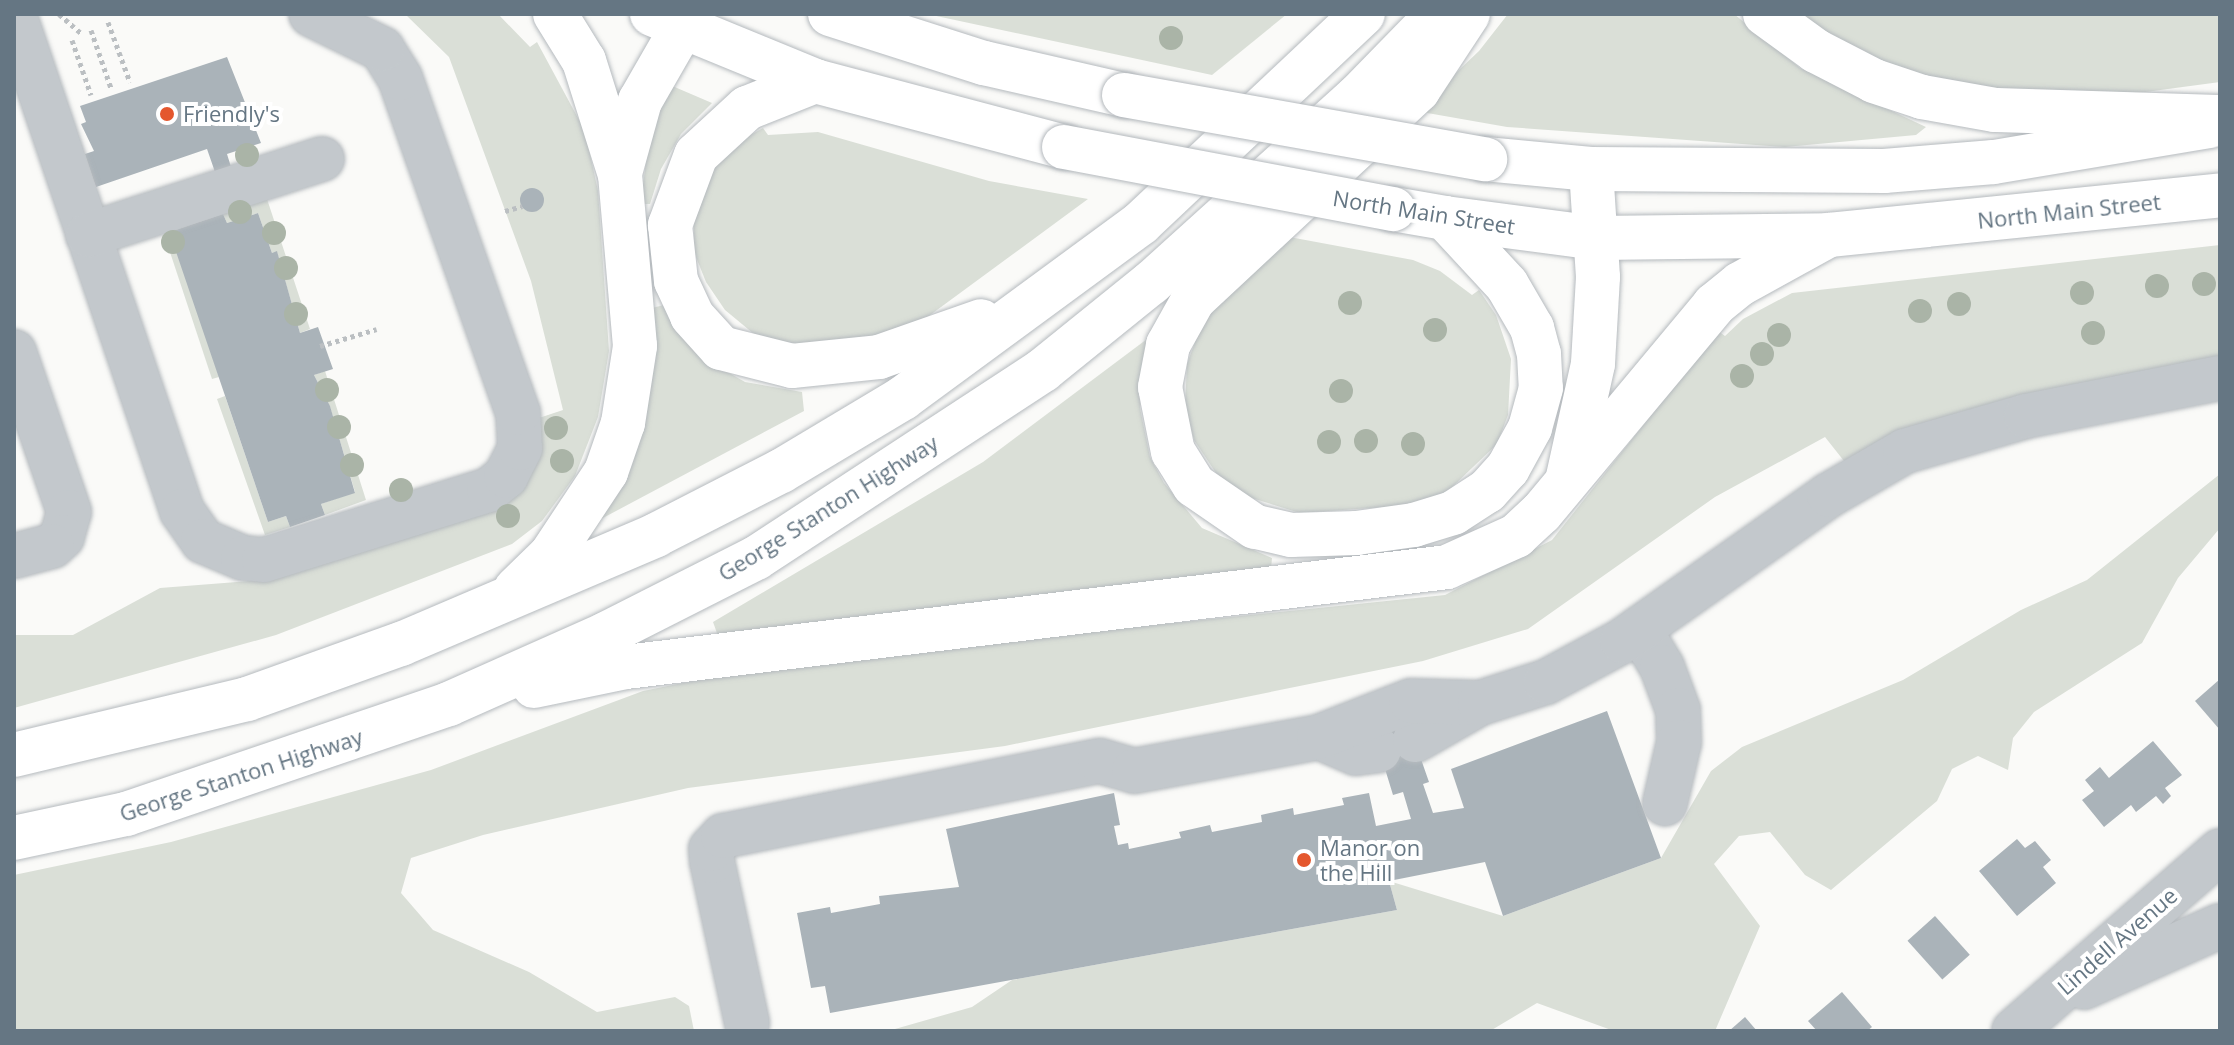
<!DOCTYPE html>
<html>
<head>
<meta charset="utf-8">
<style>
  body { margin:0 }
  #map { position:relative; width:2234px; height:1045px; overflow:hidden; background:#fafaf8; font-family:"Open Sans",sans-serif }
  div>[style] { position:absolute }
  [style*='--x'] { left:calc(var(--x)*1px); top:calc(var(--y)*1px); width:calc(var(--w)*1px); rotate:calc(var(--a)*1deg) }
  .green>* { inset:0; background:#dadfd7 }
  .building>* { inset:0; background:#aab3b9; transform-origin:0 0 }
  .round { border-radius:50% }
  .path>* { height:5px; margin-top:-2.5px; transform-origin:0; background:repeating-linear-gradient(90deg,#bbbfc2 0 4px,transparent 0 8px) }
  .roads { filter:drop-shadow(0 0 2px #b5babe) drop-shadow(0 0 2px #b5babe) }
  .minor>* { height:44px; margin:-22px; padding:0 22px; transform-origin:22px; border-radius:22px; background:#c3c8cc }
  .major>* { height:44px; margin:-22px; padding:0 22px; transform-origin:22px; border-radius:22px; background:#fff }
  .highway>* { height:44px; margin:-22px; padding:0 22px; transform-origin:22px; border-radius:22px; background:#fff }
  .bridges { filter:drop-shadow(0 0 2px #b4b9bd) drop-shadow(0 0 2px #b4b9bd) }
  .highway-bridge>* { height:44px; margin:-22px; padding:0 22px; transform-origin:22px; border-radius:22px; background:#fff }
  .trees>* { width:24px; height:24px; margin:-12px; border-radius:50%; background:#aab4a7 }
  .dots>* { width:22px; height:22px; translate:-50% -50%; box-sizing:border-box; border:4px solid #fff; border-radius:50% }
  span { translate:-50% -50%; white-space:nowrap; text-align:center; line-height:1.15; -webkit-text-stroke:8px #fff; paint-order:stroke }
  .poi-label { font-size:22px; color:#657683 }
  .left { translate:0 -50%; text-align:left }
  .street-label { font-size:22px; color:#657683 }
  .frame { position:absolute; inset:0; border:16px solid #657683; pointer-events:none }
</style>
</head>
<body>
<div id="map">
  <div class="green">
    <div style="clip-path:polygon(405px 14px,498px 14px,530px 47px,537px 42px,585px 131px,598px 191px,609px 351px,598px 417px,575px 476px,542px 521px,512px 544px,276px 635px,14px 708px,14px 635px,73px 635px,160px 588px,264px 580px,460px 515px,536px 419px,563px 410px,531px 281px,449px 57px)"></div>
    <div style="clip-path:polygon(927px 14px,1287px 14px,1212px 75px)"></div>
    <div style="clip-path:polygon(1508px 14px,1734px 14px,1800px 68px,1926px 127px,1916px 135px,1785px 147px,1507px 127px,1416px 111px,1479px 51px)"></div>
    <div style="clip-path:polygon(1793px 14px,2220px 14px,2220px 82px,2071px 102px,2014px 99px,1872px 61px)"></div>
    <div style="clip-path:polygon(670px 85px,712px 103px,681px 134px,661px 169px,650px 204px,641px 204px,649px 134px)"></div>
    <div style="clip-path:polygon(763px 128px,768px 135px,818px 132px,989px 181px,1088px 199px,922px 321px,871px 342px,792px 347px,754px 334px,725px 310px,706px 282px,694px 252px,694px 217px,706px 174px,731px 146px)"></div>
    <div style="clip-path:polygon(267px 199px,310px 329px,300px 333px,277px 252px,272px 253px,258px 213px,227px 223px,223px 214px)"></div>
    <div style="clip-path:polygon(173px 231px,219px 377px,212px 379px,164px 234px)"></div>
    <div style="clip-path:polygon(1284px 236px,1413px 260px,1440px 271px,1472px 295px,1479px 290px,1496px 315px,1511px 359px,1508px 415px,1497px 444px,1448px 491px,1413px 505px,1300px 513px,1242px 495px,1216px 473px,1194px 440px,1185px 407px,1187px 364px,1202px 323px)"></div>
    <div style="clip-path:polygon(2220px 245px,2220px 358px,1844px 461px,1825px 437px,1715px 497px,1528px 629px,1423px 661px,1005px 746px,688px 788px,483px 835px,411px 858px,401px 893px,433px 930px,529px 972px,597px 1012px,675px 997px,689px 1006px,694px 1031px,14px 1031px,14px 875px,171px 842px,431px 770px,643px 691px,777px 664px,1445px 595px,1552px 540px,1718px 331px,1725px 336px,1743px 319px,1792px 293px)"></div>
    <div style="clip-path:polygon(664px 305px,717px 366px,745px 382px,802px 392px,804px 411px,601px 519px,648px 309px)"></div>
    <div style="clip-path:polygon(1147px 339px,1140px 408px,1150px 457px,1164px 483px,1202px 528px,1272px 558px,1271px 569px,718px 636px,713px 622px,983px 462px)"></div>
    <div style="clip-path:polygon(325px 371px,366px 500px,325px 515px,321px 504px,355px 492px,330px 407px,314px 375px)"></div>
    <div style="clip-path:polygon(225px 396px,268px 522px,286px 516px,290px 527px,265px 535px,217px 399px)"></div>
    <div style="clip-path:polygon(2220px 474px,2220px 528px,2178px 578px,2142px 643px,2034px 712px,2013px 738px,2008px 770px,1978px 756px,1952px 769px,1937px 801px,1831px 890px,1805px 875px,1770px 832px,1739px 836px,1714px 864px,1760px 926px,1715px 1031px,1614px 1031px,1537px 1003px,1490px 1031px,888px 1031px,972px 1007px,1012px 980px,1397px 910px,1389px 881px,1503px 916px,1661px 858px,1711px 771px,1742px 747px,1903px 680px,2021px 610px,2087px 580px)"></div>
  </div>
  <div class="building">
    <div style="clip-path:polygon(227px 57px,261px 143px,227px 154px,231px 167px,215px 172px,207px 149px,96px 187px,85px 154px,94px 151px,81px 124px,86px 122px,80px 106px)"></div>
    <div class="round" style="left:520px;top:188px;width:24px;height:24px"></div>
    <div style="clip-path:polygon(258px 213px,272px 253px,277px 251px,300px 333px,318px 327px,333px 369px,314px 375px,330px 406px,355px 493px,321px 504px,325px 515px,290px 527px,286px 516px,268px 522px,172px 240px,173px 231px,223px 214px,227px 223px)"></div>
    <div style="clip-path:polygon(2220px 679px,2220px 730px,2195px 701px)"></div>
    <div style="clip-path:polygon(1607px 711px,1661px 858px,1503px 916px,1485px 862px,1389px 881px,1397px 910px,830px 1013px,825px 986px,811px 988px,797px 913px,830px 907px,831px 913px,880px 904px,879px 896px,959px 887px,946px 829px,1114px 793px,1120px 825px,1114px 826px,1118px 845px,1128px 843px,1129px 849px,1181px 838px,1179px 832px,1210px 825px,1212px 832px,1262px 822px,1261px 815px,1293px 808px,1294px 815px,1344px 805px,1342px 798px,1369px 793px,1376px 826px,1411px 819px,1403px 792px,1393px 795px,1374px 733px,1408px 722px,1429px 782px,1423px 784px,1433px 813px,1464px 808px,1451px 769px)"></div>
    <div style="clip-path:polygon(2153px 741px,2182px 775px,2165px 788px,2171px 796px,2163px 804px,2156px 796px,2136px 812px,2131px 805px,2104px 827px,2082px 800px,2094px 791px,2085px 780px,2100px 767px,2109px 778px)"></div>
    <div style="clip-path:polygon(2017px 839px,2025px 848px,2035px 841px,2051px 860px,2043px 867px,2056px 883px,2017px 916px,1979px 871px)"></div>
    <div style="left:1935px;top:916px;width:52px;height:37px;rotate:48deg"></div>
    <div style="clip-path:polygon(1842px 992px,1872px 1027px,1867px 1031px,1817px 1031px,1808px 1021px)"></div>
    <div style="clip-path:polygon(1745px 1017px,1757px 1031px,1729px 1031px)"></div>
  </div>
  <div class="path">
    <div style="--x:59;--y:14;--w:30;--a:41"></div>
    <div style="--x:108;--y:22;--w:64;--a:69.9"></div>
    <div style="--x:91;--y:30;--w:61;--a:71"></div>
    <div style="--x:72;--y:40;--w:58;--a:70.9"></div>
    <div style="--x:505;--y:211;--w:18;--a:-16"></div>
    <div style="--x:320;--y:346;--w:59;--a:-16.6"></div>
  </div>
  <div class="roads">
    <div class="minor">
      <div style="--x:14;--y:14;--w:525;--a:71.32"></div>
      <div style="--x:182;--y:511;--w:37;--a:55"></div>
      <div style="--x:203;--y:541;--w:43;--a:23"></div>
      <div style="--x:243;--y:558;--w:21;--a:5"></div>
      <div style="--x:264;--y:560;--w:236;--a:-17.3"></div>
      <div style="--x:489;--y:490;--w:22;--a:-39"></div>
      <div style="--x:506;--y:476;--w:31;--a:-63"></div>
      <div style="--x:520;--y:448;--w:35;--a:-93"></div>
      <div style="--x:518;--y:413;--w:355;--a:-109.4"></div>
      <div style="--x:400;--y:78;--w:34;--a:-122"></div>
      <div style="--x:382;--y:49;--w:79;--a:-153.8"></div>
      <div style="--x:88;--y:235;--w:246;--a:-18"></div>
      <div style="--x:14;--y:352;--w:169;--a:71"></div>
      <div style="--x:69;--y:512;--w:26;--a:106"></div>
      <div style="--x:62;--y:537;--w:13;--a:138"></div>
      <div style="--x:52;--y:546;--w:39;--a:165"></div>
      <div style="--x:1639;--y:629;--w:44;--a:58.8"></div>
      <div style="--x:1662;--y:667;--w:46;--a:69.6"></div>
      <div style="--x:1678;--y:710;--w:32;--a:88"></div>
      <div style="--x:1679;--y:742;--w:63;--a:102.9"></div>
      <div style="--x:1319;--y:737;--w:40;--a:23.4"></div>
      <div style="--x:1356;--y:753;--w:23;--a:-7"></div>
      <div style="--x:1415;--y:740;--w:75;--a:-29.6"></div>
      <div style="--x:2084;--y:987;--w:149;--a:-24.2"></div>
      <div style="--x:747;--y:1023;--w:166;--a:-102.2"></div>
      <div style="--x:712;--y:861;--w:12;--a:-95"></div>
      <div style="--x:711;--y:849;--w:18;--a:-47"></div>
      <div style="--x:723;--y:836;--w:384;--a:-11.3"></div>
      <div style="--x:1100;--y:761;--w:35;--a:16"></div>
      <div style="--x:1134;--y:771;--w:188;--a:-10.4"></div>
      <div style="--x:1319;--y:737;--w:99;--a:-21.4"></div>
      <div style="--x:1411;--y:701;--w:69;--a:1.7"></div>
      <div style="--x:1480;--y:703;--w:69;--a:-17.7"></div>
      <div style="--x:1546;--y:682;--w:86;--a:-28.3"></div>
      <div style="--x:1622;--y:641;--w:253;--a:-35.2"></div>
      <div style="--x:1829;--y:495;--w:88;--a:-30.1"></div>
      <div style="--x:1905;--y:451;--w:126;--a:-16.1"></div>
      <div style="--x:2026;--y:416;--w:198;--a:-11.1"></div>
      <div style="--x:2014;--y:1031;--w:274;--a:-41.1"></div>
    </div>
    <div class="major">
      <div style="--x:1591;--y:169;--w:293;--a:0.4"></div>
      <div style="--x:1884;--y:171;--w:110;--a:-4.7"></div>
      <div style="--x:1994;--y:162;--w:219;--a:-9.5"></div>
      <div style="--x:1445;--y:218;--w:153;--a:7.5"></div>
      <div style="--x:1597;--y:238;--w:232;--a:-0.7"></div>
      <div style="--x:1829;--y:235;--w:393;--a:-5.8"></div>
    </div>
    <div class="highway">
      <div style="--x:652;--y:14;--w:176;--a:22.3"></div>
      <div style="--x:815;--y:81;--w:258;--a:14.8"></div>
      <div style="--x:830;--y:14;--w:162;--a:17.7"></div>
      <div style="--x:984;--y:63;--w:144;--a:12.9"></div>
      <div style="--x:1765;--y:14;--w:63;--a:36"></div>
      <div style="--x:1816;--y:51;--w:65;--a:27.3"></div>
      <div style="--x:1874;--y:81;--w:51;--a:18.4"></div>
      <div style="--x:1922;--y:97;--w:74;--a:10.1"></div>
      <div style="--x:1995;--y:110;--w:225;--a:1.8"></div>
      <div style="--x:815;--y:81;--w:73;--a:158.3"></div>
      <div style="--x:747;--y:108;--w:69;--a:137.3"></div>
      <div style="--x:696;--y:155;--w:75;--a:110.4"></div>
      <div style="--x:670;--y:225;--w:56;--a:83.9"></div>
      <div style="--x:676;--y:281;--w:38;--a:65"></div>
      <div style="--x:692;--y:316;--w:43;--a:47.8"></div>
      <div style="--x:721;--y:348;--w:73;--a:14.2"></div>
      <div style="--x:792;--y:366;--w:87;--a:-5.9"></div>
      <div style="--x:879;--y:357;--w:108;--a:-19.4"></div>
      <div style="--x:1485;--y:159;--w:106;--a:5.4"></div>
      <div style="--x:1591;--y:169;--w:108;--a:86.3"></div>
      <div style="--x:1598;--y:277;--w:87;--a:93.3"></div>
      <div style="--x:1593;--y:364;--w:116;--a:102.5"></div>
      <div style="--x:620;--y:173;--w:75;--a:-74.5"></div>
      <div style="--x:640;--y:101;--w:100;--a:-60.1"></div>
      <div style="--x:1393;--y:209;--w:53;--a:9.8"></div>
      <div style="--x:1445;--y:218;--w:91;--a:47.2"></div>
      <div style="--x:1507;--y:285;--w:50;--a:59.8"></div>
      <div style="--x:1532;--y:328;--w:27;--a:75"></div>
      <div style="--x:1539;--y:354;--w:34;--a:87"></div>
      <div style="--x:1541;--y:388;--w:41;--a:105.4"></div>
      <div style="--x:1530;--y:428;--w:46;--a:118.8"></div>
      <div style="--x:1508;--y:468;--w:31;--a:132"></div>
      <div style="--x:1487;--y:491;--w:40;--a:147.1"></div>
      <div style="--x:1453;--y:513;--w:41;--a:162.9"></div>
      <div style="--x:1414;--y:525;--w:58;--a:172"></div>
      <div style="--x:1357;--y:533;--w:66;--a:178.3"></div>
      <div style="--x:1291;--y:535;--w:37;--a:-167"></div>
      <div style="--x:1255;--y:527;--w:74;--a:-145.5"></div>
      <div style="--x:1194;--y:485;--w:39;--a:-122"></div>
      <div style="--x:1173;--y:452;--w:66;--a:-101.3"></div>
      <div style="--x:1160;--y:387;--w:43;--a:-79.2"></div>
      <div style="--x:1168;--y:345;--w:51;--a:-60.9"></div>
      <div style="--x:1193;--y:300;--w:308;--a:-43"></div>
      <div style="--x:1418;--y:90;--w:91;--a:-56.7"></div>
      <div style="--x:516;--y:589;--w:49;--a:-44.2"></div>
      <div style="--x:551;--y:555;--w:100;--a:-56.5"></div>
      <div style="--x:606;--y:472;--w:52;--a:-70.9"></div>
      <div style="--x:623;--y:423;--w:78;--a:-81.1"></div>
      <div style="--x:635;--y:346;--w:172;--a:-95"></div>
      <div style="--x:620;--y:175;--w:120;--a:-107.5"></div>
      <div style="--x:584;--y:61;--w:55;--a:-121.7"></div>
      <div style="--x:534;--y:686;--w:94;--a:-11.7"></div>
      <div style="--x:626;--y:667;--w:827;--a:-6.94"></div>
      <div style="--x:1447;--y:567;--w:76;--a:-24.2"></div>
      <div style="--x:1516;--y:536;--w:34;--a:-43"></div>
      <div style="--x:1541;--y:513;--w:271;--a:-50.2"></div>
      <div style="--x:1714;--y:305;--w:33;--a:-39"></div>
      <div style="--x:1740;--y:284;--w:102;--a:-28.8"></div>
      <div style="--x:14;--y:755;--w:240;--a:-13.5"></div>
      <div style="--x:247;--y:699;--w:164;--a:-19.7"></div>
      <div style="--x:401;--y:644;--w:277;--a:-23.1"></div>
      <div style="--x:656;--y:535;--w:140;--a:-27.1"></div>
      <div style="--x:781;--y:471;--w:142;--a:-30.9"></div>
      <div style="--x:903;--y:398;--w:295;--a:-36.3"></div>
      <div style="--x:1141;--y:223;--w:305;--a:-43.3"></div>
      <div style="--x:14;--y:838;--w:115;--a:-12.1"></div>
      <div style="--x:126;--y:814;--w:341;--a:-18.8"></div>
      <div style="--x:449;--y:704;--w:172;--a:-24"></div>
      <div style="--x:606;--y:634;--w:168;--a:-26.9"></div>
      <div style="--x:756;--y:558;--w:343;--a:-33.2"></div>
      <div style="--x:1043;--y:370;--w:139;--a:-38.9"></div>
      <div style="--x:1151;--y:283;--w:278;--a:-42.1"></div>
      <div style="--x:1357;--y:97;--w:116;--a:-45.7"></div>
    </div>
  </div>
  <div class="bridges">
    <div class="highway-bridge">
      <div style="--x:1124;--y:95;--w:367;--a:10.1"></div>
      <div style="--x:1064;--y:147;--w:335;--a:10.7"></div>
    </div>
  </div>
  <div class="trees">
    <div style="left:1171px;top:38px"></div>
    <div style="left:247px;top:155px"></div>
    <div style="left:240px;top:212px"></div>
    <div style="left:274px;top:233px"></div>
    <div style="left:173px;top:242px"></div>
    <div style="left:286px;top:268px"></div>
    <div style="left:2204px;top:284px"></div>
    <div style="left:2157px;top:286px"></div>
    <div style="left:2082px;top:293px"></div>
    <div style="left:1350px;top:303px"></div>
    <div style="left:1959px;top:304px"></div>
    <div style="left:1920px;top:311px"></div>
    <div style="left:296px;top:314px"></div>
    <div style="left:1435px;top:330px"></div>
    <div style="left:2093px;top:333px"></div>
    <div style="left:1779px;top:335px"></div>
    <div style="left:1762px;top:354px"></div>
    <div style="left:1742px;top:376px"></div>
    <div style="left:327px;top:390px"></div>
    <div style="left:1341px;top:391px"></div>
    <div style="left:339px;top:427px"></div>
    <div style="left:556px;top:428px"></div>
    <div style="left:1366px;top:441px"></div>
    <div style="left:1329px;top:442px"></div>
    <div style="left:1413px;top:444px"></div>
    <div style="left:562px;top:461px"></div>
    <div style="left:352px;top:465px"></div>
    <div style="left:401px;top:490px"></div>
    <div style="left:508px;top:516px"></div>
  </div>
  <div class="dots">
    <div style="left:167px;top:114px;background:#e4572e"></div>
    <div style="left:1304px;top:860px;background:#e4572e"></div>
  </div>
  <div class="poi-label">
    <span class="left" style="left:183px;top:114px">Friendly's</span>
    <span class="left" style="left:1320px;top:860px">Manor on<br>the Hill</span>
  </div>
  <div class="street-label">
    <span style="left:2069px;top:211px;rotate:-6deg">North Main Street</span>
    <span style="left:1424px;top:212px;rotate:9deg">North Main Street</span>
    <span style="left:828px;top:508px;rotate:-32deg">George Stanton Highway</span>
    <span style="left:241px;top:775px;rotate:-18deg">George Stanton Highway</span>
    <span style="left:2117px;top:941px;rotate:-41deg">Lindell Avenue</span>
  </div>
  <div class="frame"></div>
</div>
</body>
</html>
